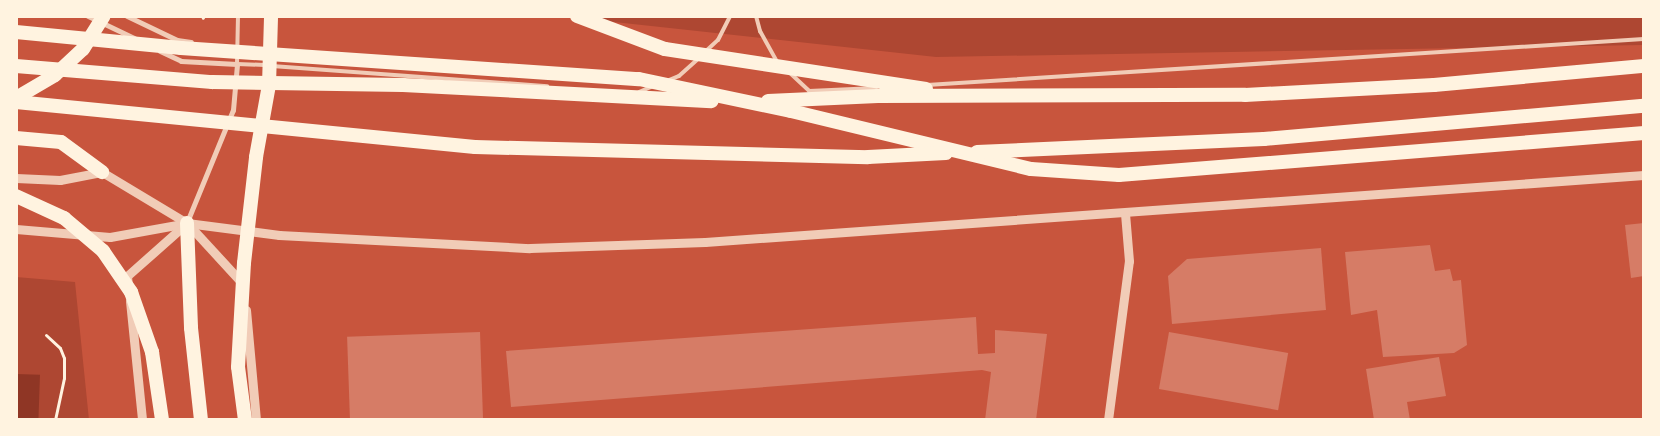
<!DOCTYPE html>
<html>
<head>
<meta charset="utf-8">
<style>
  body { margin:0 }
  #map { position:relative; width:1660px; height:436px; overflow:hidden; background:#c8553d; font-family:Roboto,sans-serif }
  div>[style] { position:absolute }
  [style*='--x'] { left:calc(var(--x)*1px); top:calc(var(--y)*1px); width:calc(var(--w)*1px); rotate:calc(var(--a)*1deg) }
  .green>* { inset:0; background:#ae4732 }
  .water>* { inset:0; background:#8f3625; transform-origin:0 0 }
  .building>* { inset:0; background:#d67c66; transform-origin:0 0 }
  .path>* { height:3px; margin:-1.5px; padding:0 1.5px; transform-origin:1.5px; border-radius:1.5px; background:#fff3e0 }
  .service>* { height:4px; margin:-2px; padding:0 2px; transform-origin:2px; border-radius:2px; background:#f1ccb7 }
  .minor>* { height:5px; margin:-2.5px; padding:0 2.5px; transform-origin:2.5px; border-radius:2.5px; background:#f1ccb7 }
  .tertiary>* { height:9px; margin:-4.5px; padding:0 4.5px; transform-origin:4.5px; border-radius:4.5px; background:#f1ccb7 }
  .trunk>* { height:14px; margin:-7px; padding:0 7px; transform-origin:7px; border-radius:7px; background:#fff3e0 }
  span { translate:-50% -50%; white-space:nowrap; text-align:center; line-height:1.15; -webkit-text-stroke:5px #fff3e0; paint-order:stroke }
  .frame { position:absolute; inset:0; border:18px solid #fff3e0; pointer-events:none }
</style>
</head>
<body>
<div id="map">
  <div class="green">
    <div style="clip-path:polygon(559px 16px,1644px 16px,1644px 45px,936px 57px)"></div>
    <div style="clip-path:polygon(16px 277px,75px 282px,89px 420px,16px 420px)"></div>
  </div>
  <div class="water">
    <div style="left:16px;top:374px;width:24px;height:46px;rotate:2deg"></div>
  </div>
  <div class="building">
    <div style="clip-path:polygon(1644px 223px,1644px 276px,1631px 278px,1625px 225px)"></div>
    <div style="clip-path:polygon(1430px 245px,1435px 271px,1450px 269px,1453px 281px,1461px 280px,1467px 345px,1454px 353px,1383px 357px,1377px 310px,1351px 315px,1345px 252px)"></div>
    <div style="clip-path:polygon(1321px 248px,1326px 310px,1172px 324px,1168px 276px,1187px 259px)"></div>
    <div style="clip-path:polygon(976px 317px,978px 354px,995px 353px,995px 330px,1047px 334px,1036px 420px,985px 420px,991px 372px,982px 370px,511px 407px,506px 351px)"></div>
    <div style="left:480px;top:332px;width:88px;height:133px;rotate:88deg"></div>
    <div style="left:1169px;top:332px;width:121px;height:58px;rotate:10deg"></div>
    <div style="clip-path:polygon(1439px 357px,1446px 396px,1407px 402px,1410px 420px,1374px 420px,1366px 369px)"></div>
  </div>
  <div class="path">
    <div style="--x:202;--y:16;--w:2;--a:63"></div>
    <div style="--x:46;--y:335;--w:19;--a:43"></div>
    <div style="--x:60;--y:348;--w:11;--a:68"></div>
    <div style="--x:64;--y:358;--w:20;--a:90"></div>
    <div style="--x:64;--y:378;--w:43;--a:102.1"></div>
  </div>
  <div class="service">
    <div style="--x:238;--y:16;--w:48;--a:91.2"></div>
    <div style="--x:237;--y:64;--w:28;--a:2"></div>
    <div style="--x:756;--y:16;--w:16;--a:75"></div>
    <div style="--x:760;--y:31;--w:35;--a:61"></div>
    <div style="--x:706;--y:51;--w:16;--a:-43"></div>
    <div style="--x:718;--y:40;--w:27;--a:-63"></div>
    <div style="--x:272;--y:66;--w:276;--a:4.2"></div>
    <div style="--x:790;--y:73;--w:26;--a:43"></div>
    <div style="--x:809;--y:91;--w:67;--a:-2.6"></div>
    <div style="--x:669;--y:80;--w:11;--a:-22"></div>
    <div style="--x:679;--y:76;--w:27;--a:-42"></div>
    <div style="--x:927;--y:85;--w:718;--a:-3.67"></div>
    <div style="--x:639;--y:92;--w:15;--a:-23"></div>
  </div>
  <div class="minor">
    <div style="--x:88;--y:16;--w:51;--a:25.6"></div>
    <div style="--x:127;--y:16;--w:55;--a:25.6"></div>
    <div style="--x:177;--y:40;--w:14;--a:8"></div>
    <div style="--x:160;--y:51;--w:23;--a:25"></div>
    <div style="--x:181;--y:61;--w:56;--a:3.1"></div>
    <div style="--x:187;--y:222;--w:121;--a:-67.7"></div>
    <div style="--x:233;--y:110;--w:46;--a:-85"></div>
  </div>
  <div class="tertiary">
    <div style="--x:16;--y:178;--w:44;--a:2.6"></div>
    <div style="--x:60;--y:180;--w:43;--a:-10.8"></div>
    <div style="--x:102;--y:172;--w:99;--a:31"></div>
    <div style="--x:187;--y:223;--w:84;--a:47.4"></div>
    <div style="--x:16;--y:229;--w:94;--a:4.9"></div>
    <div style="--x:110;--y:237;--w:78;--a:-10.3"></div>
    <div style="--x:187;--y:223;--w:93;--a:7.4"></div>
    <div style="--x:279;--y:235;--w:251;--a:3"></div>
    <div style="--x:530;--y:248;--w:175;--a:-2"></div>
    <div style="--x:705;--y:242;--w:941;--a:-4.08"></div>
    <div style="--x:128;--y:286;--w:10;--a:-96"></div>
    <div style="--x:127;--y:276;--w:80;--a:-41.5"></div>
    <div style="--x:130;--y:301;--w:120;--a:84.2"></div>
    <div style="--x:246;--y:310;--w:110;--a:84.8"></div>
    <div style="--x:1108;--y:420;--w:160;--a:-82.5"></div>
    <div style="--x:1129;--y:261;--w:48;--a:-94.8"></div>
  </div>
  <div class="trunk">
    <div style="--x:577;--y:16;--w:94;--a:20.6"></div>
    <div style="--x:665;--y:49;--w:264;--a:8.7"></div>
    <div style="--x:16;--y:32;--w:166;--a:5.5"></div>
    <div style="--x:181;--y:48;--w:459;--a:3.9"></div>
    <div style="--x:639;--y:79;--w:155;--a:11.9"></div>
    <div style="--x:791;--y:111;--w:247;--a:13.6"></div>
    <div style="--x:1031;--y:169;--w:88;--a:3.9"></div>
    <div style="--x:1119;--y:175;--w:527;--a:-4.57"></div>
    <div style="--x:16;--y:66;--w:197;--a:4.7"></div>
    <div style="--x:212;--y:82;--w:191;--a:0.9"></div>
    <div style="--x:403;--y:85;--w:309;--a:3"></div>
    <div style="--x:16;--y:98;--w:45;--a:-30.5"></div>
    <div style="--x:55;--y:75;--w:38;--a:-43"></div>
    <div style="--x:83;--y:49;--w:39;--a:-58"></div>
    <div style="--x:768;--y:101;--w:110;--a:-2.6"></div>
    <div style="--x:878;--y:96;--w:367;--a:-0.2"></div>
    <div style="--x:1245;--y:95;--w:189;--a:-3"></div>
    <div style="--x:1434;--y:85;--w:211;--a:-5.2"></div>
    <div style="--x:16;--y:102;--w:461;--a:5.6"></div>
    <div style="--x:475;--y:147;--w:393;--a:1.5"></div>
    <div style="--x:868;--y:157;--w:78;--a:-2.9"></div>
    <div style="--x:16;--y:138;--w:45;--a:5.1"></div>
    <div style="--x:61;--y:142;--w:51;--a:36.2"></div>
    <div style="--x:977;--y:152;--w:287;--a:-2.6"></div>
    <div style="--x:1264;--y:139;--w:381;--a:-5"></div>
    <div style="--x:16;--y:196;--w:53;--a:24.6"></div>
    <div style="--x:64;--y:218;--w:51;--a:40.2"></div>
    <div style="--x:103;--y:251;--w:50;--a:55.7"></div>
    <div style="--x:131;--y:292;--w:64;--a:70.7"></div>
    <div style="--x:152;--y:352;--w:69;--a:81.6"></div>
    <div style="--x:187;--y:223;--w:105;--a:87.8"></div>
    <div style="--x:191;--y:328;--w:93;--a:83.8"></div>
    <div style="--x:245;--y:420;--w:53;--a:-97.5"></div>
    <div style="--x:238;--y:367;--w:104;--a:-86.7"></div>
    <div style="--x:244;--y:263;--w:107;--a:-83.5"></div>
    <div style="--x:256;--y:157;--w:73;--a:-79.8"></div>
    <div style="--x:269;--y:85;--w:69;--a:-88.3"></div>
  </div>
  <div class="frame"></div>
</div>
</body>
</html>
